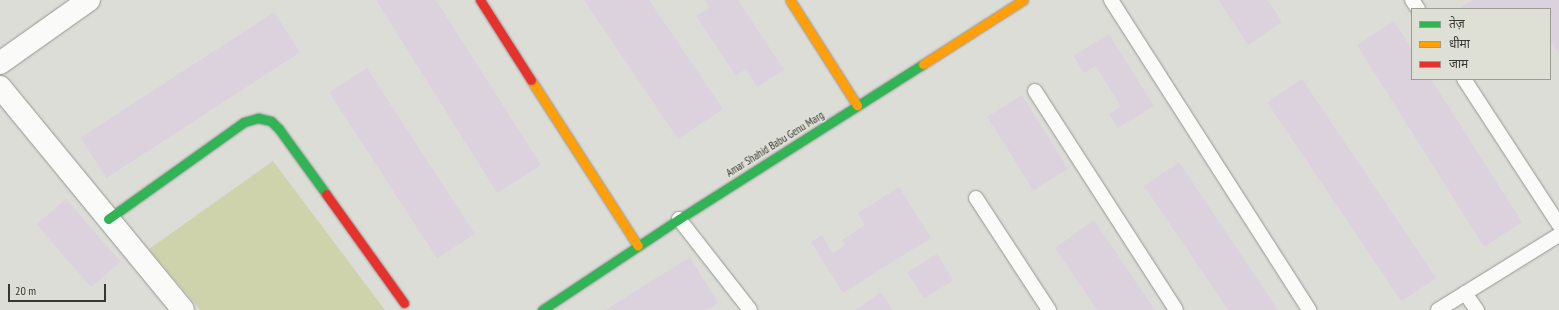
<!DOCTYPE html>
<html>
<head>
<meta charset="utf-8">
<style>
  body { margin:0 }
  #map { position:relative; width:1559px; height:310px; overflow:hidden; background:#ddddd8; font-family:"PT Sans Narrow","Noto Sans Devanagari",sans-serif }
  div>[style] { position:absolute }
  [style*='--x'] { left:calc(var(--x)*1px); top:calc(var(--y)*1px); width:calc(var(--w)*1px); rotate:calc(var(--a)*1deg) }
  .green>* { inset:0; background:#cfd3ac }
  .building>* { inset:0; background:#dcd2de; transform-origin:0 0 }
  .roads { filter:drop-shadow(0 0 1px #969692) drop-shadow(0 0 1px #969692) }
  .lane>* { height:14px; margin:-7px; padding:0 7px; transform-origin:7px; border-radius:7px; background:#fafaf9 }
  .street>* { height:22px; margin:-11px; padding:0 11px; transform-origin:11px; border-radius:11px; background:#fafaf9 }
  .fast>* { height:9px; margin:-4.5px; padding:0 4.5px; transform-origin:4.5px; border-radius:4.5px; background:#30b455 }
  .slow>* { height:9px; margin:-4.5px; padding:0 4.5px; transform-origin:4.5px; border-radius:4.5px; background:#ff9f0a }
  .jam>* { height:9px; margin:-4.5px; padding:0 4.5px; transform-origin:4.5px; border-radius:4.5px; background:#e5322d }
  span { translate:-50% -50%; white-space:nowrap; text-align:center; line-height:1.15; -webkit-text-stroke:3.5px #dee0d5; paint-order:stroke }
  .street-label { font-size:11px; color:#363632 }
  .legend { position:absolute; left:1411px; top:8px; width:140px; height:72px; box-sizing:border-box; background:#dee0d5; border:1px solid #9b9c94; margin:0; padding:5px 7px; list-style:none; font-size:12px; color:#363632 }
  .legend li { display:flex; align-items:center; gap:8px; height:20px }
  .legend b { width:20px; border:1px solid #9b9c94 }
  .scale { position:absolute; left:8px; top:284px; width:98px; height:18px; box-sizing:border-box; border:2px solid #363632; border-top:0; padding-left:5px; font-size:12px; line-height:14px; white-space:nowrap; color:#363632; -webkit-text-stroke:3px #dee0d5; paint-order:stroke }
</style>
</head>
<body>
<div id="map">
  <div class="green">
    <div style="clip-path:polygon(273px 161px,385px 310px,200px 310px,149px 249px)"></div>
  </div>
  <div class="building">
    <div style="clip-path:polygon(376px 0,436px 0,541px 165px,497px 193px)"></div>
    <div style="clip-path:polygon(584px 0,649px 0,723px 109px,678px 139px)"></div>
    <div style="clip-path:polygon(705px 0,738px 0,784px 70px,757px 87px,746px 69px,736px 76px,696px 16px,710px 8px)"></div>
    <div style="clip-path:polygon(1218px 0,1268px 0,1282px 22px,1248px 45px)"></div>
    <div style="clip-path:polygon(1472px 0,1559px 0,1559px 54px,1550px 40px,1550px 9px,1458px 9px)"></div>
    <div style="left:274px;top:12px;width:48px;height:231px;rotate:57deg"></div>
    <div style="clip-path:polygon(1394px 21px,1412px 49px,1412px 79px,1431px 79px,1522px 222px,1484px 247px,1357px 45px)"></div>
    <div style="clip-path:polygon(1109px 34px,1154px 106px,1118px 128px,1109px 114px,1121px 107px,1096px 66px,1084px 73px,1073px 56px)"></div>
    <div style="left:367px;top:68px;width:198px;height:45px;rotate:57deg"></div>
    <div style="left:1302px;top:79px;width:240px;height:42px;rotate:56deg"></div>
    <div style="left:1022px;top:95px;width:87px;height:41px;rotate:58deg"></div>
    <div style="clip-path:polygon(1179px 162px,1278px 310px,1228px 310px,1144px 186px)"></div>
    <div style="clip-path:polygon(899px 187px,931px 238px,843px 293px,811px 242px,822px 235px,833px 253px,845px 245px,842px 240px,865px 225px,858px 213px)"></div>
    <div style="left:66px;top:199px;width:83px;height:39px;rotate:49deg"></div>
    <div style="clip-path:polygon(1094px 220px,1155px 310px,1097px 310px,1055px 248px)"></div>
    <div style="left:937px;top:254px;width:31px;height:35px;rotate:58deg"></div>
    <div style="clip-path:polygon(690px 257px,718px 303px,707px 310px,605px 310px)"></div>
    <div style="clip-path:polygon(881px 292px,893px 310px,855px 310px)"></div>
  </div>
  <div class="roads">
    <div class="lane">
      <div style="--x:1111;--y:0;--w:368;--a:57.4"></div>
      <div style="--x:1412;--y:0;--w:11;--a:56"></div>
      <div style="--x:1464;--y:79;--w:174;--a:56.9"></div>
      <div style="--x:1035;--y:91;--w:260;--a:57.2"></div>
      <div style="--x:976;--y:198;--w:134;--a:56.9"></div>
      <div style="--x:679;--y:219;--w:115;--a:52"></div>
      <div style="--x:1465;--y:293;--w:21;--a:55"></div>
      <div style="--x:1438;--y:310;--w:142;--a:-31.8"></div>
    </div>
    <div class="street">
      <div style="--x:0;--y:63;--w:109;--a:-35.3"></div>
      <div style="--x:0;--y:87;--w:288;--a:50.6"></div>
    </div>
    <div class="fast">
      <div style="--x:108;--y:219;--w:167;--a:-35.5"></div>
      <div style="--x:244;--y:122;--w:15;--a:-16"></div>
      <div style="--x:258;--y:118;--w:13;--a:13"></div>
      <div style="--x:271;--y:121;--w:11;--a:45"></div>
      <div style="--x:279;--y:129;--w:80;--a:54.1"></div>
      <div style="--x:542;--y:310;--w:164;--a:-33.6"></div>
      <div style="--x:679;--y:219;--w:289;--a:-32.4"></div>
    </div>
    <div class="slow">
      <div style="--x:790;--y:0;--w:125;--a:57.5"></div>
      <div style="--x:923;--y:64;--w:119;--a:-32.6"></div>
      <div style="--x:531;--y:80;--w:197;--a:57.2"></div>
    </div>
    <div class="jam">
      <div style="--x:480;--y:0;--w:95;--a:57.5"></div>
      <div style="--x:326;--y:194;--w:134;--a:54.4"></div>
    </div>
  </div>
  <div class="street-label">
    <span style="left:775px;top:144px;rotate:-32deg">Amar Shahid Babu Genu Marg</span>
  </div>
  <ul class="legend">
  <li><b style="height:5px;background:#30b455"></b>तेज़</li>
  <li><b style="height:5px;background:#ff9f0a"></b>धीमा</li>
  <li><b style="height:5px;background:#e5322d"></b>जाम</li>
  </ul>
  <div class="scale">20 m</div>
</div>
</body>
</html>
